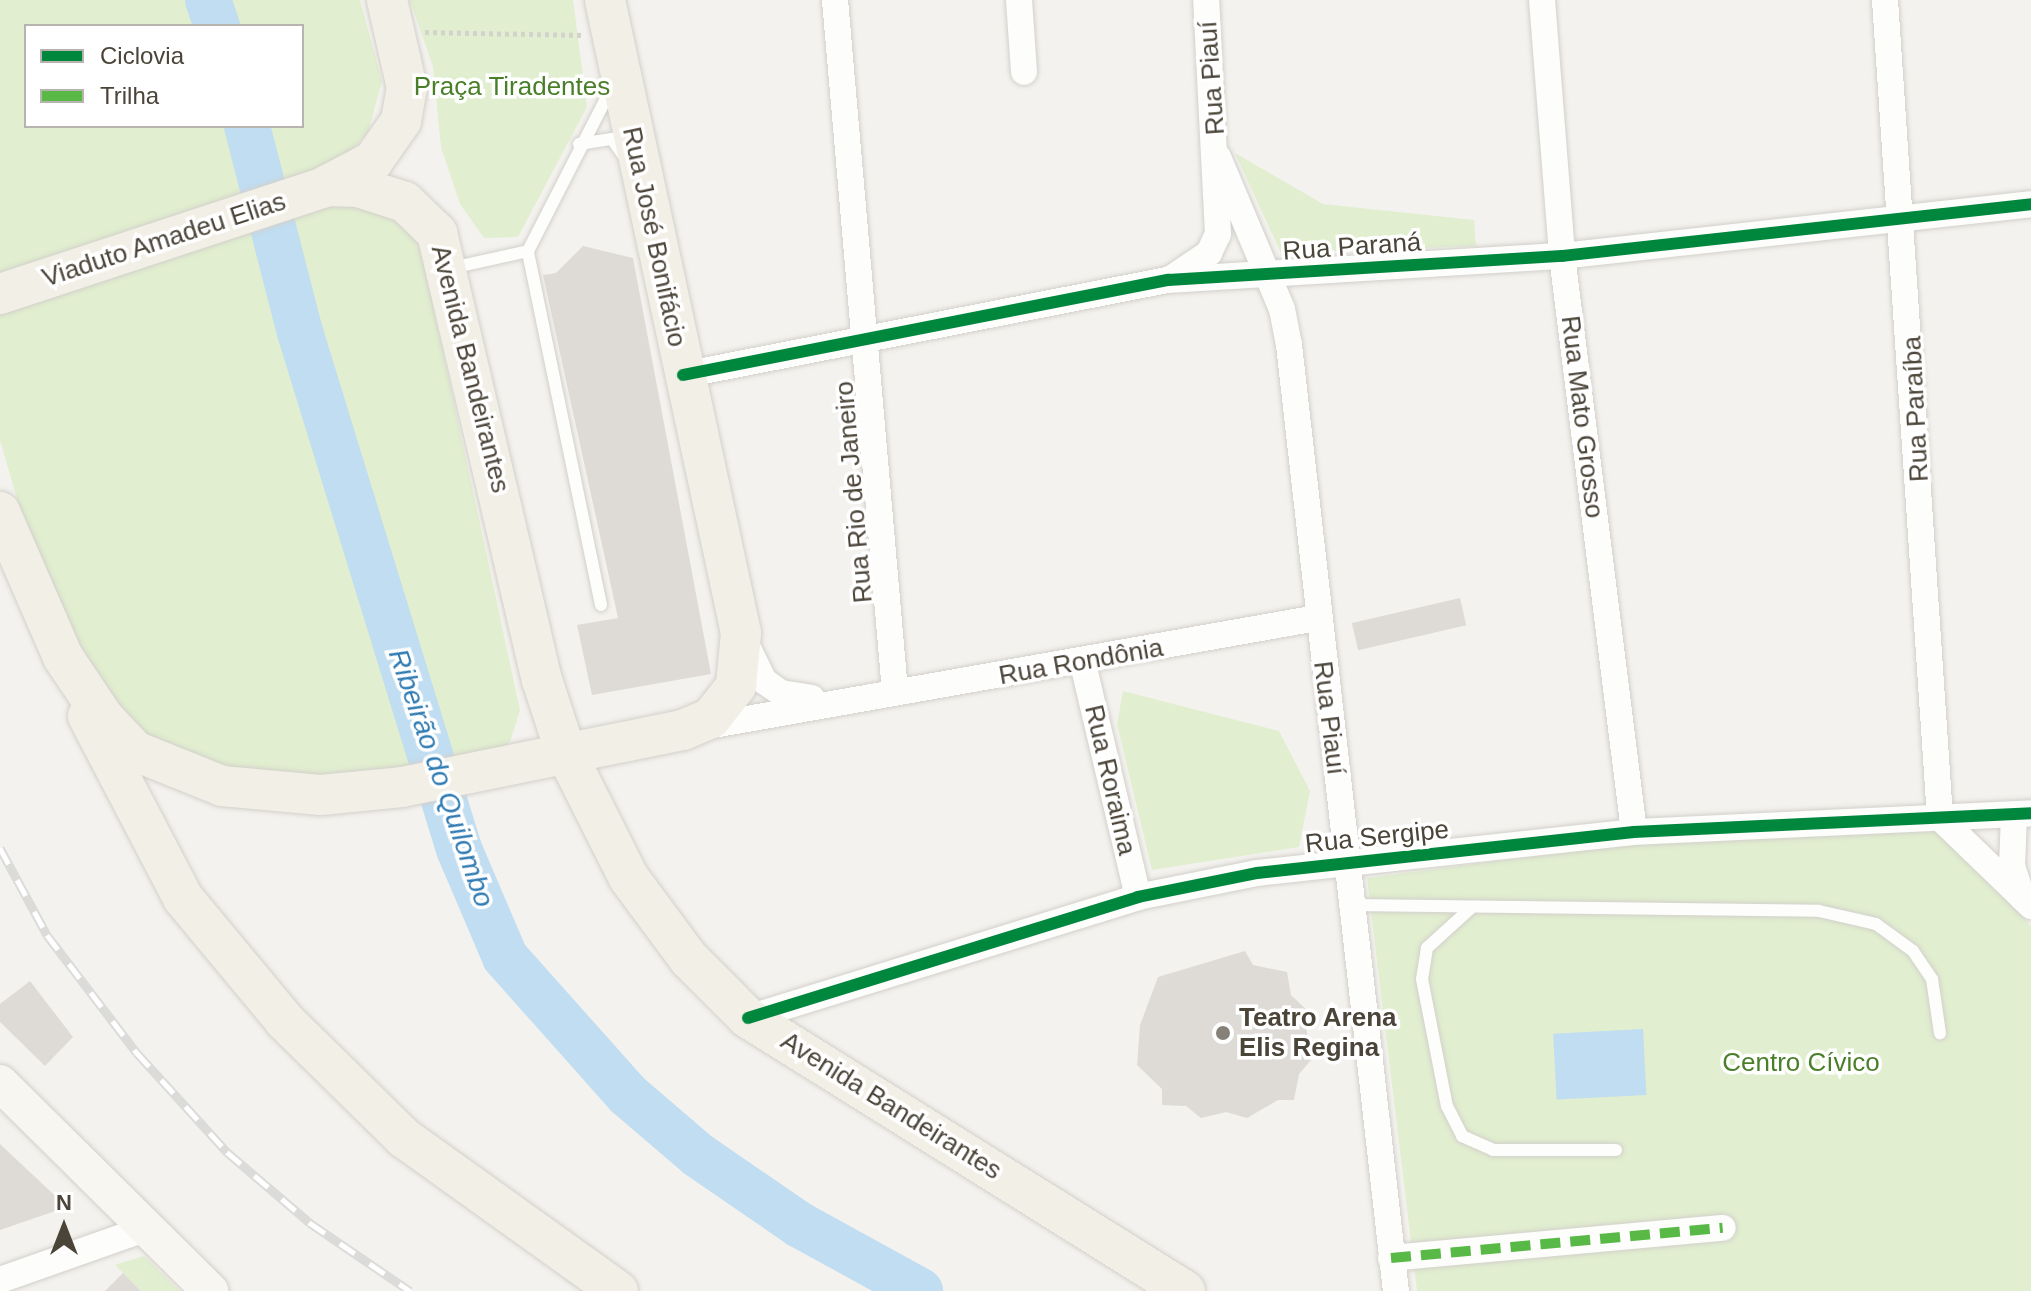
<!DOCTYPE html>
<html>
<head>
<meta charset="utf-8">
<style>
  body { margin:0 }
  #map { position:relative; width:2031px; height:1291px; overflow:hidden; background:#f4f2ee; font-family:Arial,sans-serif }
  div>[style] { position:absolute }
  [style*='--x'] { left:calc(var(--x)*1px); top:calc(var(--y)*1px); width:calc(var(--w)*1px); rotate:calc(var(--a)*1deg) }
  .green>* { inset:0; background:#e1eecf }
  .water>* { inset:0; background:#c0ddf1; transform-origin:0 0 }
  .river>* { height:46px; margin:-23px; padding:0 23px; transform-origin:23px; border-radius:23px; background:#c0ddf1 }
  .building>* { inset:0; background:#dedbd6; transform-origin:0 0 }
  .path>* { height:5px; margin-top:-2.5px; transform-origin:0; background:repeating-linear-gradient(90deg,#d3d2cc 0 4px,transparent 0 8px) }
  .roads { filter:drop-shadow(0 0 2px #d2d0cb) drop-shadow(0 0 2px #d2d0cb) }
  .lane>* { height:12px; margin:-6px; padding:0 6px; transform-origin:6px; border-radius:6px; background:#fdfdfc }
  .street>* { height:26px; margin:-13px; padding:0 13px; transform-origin:13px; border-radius:13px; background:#fdfdfc }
  .secondary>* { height:36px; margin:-18px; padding:0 18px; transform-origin:18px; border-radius:18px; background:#f7f6f1 }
  .primary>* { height:40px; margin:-20px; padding:0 20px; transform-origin:20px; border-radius:20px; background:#f2efe6 }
  .rail>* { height:9px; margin-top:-4.5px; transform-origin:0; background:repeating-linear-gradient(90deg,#fff 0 18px,#dbdbda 0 36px); box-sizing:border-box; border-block:2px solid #dbdbda }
  .quiet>* { height:10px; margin-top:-5px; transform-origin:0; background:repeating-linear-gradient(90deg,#58b947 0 20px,transparent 0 30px) }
  .cycleway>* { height:12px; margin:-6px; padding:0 6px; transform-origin:6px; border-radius:6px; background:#00873e }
  .dots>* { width:22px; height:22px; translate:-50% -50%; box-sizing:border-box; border:4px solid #fff; border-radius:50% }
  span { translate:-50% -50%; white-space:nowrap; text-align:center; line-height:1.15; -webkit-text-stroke:7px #fff; paint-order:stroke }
  .street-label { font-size:26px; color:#4b4439 }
  .park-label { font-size:26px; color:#4a7f2a }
  .poi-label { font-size:26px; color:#4b4439; font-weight:700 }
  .left { translate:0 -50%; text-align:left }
  .water-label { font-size:28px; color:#2e7ab2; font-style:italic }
  .legend { position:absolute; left:24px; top:24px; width:280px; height:104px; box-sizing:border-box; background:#fff; border:2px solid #b7b4b0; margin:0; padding:10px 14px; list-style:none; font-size:24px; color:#4b4439 }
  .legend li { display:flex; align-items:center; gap:16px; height:40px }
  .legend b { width:40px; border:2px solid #b7b4b0 }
  .north { position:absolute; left:24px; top:1187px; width:80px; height:80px; -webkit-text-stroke:6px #fff; paint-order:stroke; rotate:0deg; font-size:22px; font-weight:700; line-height:32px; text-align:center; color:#4b4439 }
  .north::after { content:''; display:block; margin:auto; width:28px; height:36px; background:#4b4439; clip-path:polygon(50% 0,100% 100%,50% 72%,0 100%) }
</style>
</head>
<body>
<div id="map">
  <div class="green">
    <div style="clip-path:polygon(evenodd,0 0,360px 0,382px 81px,368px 132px,350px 152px,366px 206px,408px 230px,421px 250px,520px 710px,510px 742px,497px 754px,397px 775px,260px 781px,127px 728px,37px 568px,0 440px,0 0,26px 26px,302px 26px,302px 126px,26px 126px,26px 26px)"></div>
    <div style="clip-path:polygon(410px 0,573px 0,587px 107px,518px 237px,484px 238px,460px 204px,441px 147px,433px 67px)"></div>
    <div style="clip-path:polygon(1235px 153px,1323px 204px,1474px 220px,1476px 246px,1281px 253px)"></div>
    <div style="clip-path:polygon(1123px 691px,1279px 731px,1310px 791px,1299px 847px,1152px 870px,1117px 724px)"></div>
    <div style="clip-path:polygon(1945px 826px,2031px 926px,2031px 1291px,1417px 1291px,1367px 878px,1634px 843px)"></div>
    <div style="clip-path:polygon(144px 1256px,180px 1291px,141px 1291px,115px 1265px)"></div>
  </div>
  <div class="water">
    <div style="left:1643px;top:1029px;width:66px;height:90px;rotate:87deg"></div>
  </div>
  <div class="river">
    <div style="--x:208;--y:0;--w:28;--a:71"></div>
    <div style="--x:247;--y:126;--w:213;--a:75.6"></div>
    <div style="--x:300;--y:332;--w:541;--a:72.91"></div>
    <div style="--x:459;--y:849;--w:117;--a:66.9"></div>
    <div style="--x:505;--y:957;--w:185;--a:48.3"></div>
    <div style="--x:628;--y:1095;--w:92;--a:40.6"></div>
    <div style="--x:698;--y:1155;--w:124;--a:34.5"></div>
    <div style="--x:800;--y:1225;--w:137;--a:28.8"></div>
  </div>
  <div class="building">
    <div style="clip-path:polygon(583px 246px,633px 258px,711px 674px,592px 695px,577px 625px,618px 618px,543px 275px,556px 273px)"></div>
    <div style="left:1460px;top:598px;width:28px;height:111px;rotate:77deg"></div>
    <div style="clip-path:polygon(1245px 951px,1253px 965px,1287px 972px,1291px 995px,1315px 1018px,1306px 1026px,1311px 1060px,1299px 1074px,1294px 1100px,1278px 1100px,1247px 1118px,1226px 1112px,1201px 1118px,1186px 1106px,1162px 1105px,1162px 1089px,1137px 1065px,1140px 1025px,1158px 977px)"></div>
    <div style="clip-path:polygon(30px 981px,73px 1037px,45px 1066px,0 1022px,0 1004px)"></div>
    <div style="clip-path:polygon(0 1144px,67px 1207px,0 1230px)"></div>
    <div style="clip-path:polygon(123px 1273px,141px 1291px,105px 1291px)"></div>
  </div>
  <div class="path">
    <div style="--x:425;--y:32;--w:158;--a:1.1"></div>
  </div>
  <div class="roads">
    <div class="lane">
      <div style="--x:579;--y:144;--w:33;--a:-9"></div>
      <div style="--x:612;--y:139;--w:19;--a:55"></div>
      <div style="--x:451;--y:268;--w:79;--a:-12.4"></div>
      <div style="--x:601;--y:605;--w:361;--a:-101.7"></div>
      <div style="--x:528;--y:251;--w:186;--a:-62.9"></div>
      <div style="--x:1352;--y:905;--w:467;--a:0.7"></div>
      <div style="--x:1819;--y:911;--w:58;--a:12.8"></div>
      <div style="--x:1876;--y:924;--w:46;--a:36.1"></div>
      <div style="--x:1913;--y:951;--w:34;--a:56"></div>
      <div style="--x:1932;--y:979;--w:55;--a:81.6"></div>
      <div style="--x:1472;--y:907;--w:61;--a:137.7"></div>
      <div style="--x:1427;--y:948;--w:31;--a:99"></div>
      <div style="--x:1422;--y:979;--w:129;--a:78.9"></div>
      <div style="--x:1447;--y:1106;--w:34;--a:63"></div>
      <div style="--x:1462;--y:1136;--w:34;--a:24"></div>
      <div style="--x:1493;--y:1150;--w:123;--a:0"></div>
    </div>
    <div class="street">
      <div style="--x:835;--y:0;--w:695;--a:85.04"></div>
      <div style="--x:1019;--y:0;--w:72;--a:86"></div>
      <div style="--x:1542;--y:0;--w:257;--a:85.5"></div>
      <div style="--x:1562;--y:256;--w:580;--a:82.87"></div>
      <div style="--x:1885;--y:0;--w:820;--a:86.15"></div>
      <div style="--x:1940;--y:818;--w:127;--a:44"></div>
      <div style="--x:1218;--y:157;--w:165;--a:67.2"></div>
      <div style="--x:1282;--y:309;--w:37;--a:79"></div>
      <div style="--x:1289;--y:345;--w:952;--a:83.55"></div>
      <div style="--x:1172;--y:278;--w:45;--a:-34"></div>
      <div style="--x:1209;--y:253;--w:21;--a:-65"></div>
      <div style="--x:1218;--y:234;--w:234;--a:-92.9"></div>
      <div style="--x:683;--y:375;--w:494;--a:-11.1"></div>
      <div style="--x:1168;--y:280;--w:395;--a:-3.5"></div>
      <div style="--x:1562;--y:256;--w:472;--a:-6.3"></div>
      <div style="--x:743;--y:638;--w:48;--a:64"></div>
      <div style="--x:764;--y:681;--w:21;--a:35"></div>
      <div style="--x:781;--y:693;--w:31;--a:9"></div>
      <div style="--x:1083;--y:664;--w:239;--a:76.7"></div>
      <div style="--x:702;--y:727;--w:625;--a:-10.05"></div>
      <div style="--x:2014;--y:815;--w:51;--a:92.2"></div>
      <div style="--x:2012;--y:866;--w:33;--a:72"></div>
      <div style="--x:748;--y:1018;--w:408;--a:-17.2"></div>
      <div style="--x:1138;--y:897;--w:121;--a:-11.4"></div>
      <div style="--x:1257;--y:873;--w:379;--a:-6.2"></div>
      <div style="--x:1634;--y:832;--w:397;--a:-2.7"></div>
      <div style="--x:1391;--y:1258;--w:333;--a:-5.2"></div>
      <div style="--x:0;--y:1280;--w:154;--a:-19.4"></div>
    </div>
    <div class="secondary">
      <div style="--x:0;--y:1083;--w:296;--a:44.7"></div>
    </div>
    <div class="primary">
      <div style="--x:327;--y:186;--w:31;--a:2"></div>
      <div style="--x:358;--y:187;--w:49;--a:17.7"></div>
      <div style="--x:405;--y:202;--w:45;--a:44.1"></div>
      <div style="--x:437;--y:233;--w:459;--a:76.8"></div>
      <div style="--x:542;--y:680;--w:77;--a:71.8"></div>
      <div style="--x:566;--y:753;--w:140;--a:63.3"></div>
      <div style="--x:629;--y:878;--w:101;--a:53.5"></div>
      <div style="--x:689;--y:959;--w:83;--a:45"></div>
      <div style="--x:748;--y:1018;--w:515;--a:31.99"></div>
      <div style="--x:0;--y:294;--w:339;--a:-18.2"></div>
      <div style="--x:322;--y:188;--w:58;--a:-27.9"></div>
      <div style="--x:373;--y:161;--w:49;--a:-55"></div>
      <div style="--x:401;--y:121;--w:34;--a:-80"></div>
      <div style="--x:407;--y:88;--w:90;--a:-102.8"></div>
      <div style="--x:0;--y:512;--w:158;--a:66.5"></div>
      <div style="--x:63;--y:657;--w:73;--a:56.1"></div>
      <div style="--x:104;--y:718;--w:45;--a:46.8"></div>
      <div style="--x:135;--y:751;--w:94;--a:21.9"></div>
      <div style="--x:222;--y:786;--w:99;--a:5.2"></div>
      <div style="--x:321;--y:795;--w:81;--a:-5.6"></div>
      <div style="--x:402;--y:787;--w:287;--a:-11.5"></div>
      <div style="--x:683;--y:730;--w:30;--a:-23"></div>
      <div style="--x:711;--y:718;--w:41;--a:-52"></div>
      <div style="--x:736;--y:686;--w:53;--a:-84.6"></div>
      <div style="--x:741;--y:633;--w:647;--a:-102.13"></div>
      <div style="--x:88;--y:716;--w:205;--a:62.4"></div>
      <div style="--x:183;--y:898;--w:160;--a:50.3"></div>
      <div style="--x:285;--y:1021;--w:167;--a:44.5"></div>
      <div style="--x:404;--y:1138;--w:263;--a:35.6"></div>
    </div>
  </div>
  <div class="rail">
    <div style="--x:0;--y:848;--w:99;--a:61.6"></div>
    <div style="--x:47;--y:935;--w:148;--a:52.7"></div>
    <div style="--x:137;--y:1053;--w:134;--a:47.7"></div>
    <div style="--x:227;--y:1152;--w:109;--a:40.5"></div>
    <div style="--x:310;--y:1223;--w:121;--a:34.2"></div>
  </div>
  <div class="quiet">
    <div style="--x:1391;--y:1258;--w:333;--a:-5.2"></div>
  </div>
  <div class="cycleway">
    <div style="--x:683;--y:375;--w:494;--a:-11.1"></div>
    <div style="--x:1168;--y:280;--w:395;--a:-3.5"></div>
    <div style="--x:1562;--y:256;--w:472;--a:-6.3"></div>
    <div style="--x:748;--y:1018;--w:408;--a:-17.2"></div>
    <div style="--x:1138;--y:897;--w:121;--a:-11.4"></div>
    <div style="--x:1257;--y:873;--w:379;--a:-6.2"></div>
    <div style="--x:1634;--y:832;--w:397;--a:-2.7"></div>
  </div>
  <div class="dots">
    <div style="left:1223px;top:1033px;background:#868178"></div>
  </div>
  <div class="street-label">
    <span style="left:1212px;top:78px;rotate:-94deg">Rua Piauí</span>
    <span style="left:654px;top:237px;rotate:78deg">Rua José Bonifácio</span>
    <span style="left:164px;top:240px;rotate:-18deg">Viaduto Amadeu Elias</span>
    <span style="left:1352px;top:247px;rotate:-4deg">Rua Paraná</span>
    <span style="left:470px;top:369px;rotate:76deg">Avenida Bandeirantes</span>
    <span style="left:1916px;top:409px;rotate:-93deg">Rua Paraíba</span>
    <span style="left:1582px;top:417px;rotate:83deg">Rua Mato Grosso</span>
    <span style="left:854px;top:492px;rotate:-95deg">Rua Rio de Janeiro</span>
    <span style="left:1081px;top:662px;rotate:-10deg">Rua Rondônia</span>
    <span style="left:1329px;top:718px;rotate:83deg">Rua Piauí</span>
    <span style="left:1110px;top:780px;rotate:77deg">Rua Roraima</span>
    <span style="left:1377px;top:837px;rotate:-6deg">Rua Sergipe</span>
    <span style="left:891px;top:1106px;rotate:32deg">Avenida Bandeirantes</span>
  </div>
  <div class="park-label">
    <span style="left:512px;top:87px">Praça Tiradentes</span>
    <span style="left:1801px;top:1063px">Centro Cívico</span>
  </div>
  <div class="poi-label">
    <span class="left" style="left:1239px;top:1033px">Teatro Arena<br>Elis Regina</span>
  </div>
  <div class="water-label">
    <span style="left:441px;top:778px;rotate:71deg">Ribeirão do Quilombo</span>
  </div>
  <ul class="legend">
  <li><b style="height:10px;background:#00873e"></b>Ciclovia</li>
  <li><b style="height:10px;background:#58b947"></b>Trilha</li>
  </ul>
  <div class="north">N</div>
</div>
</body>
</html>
